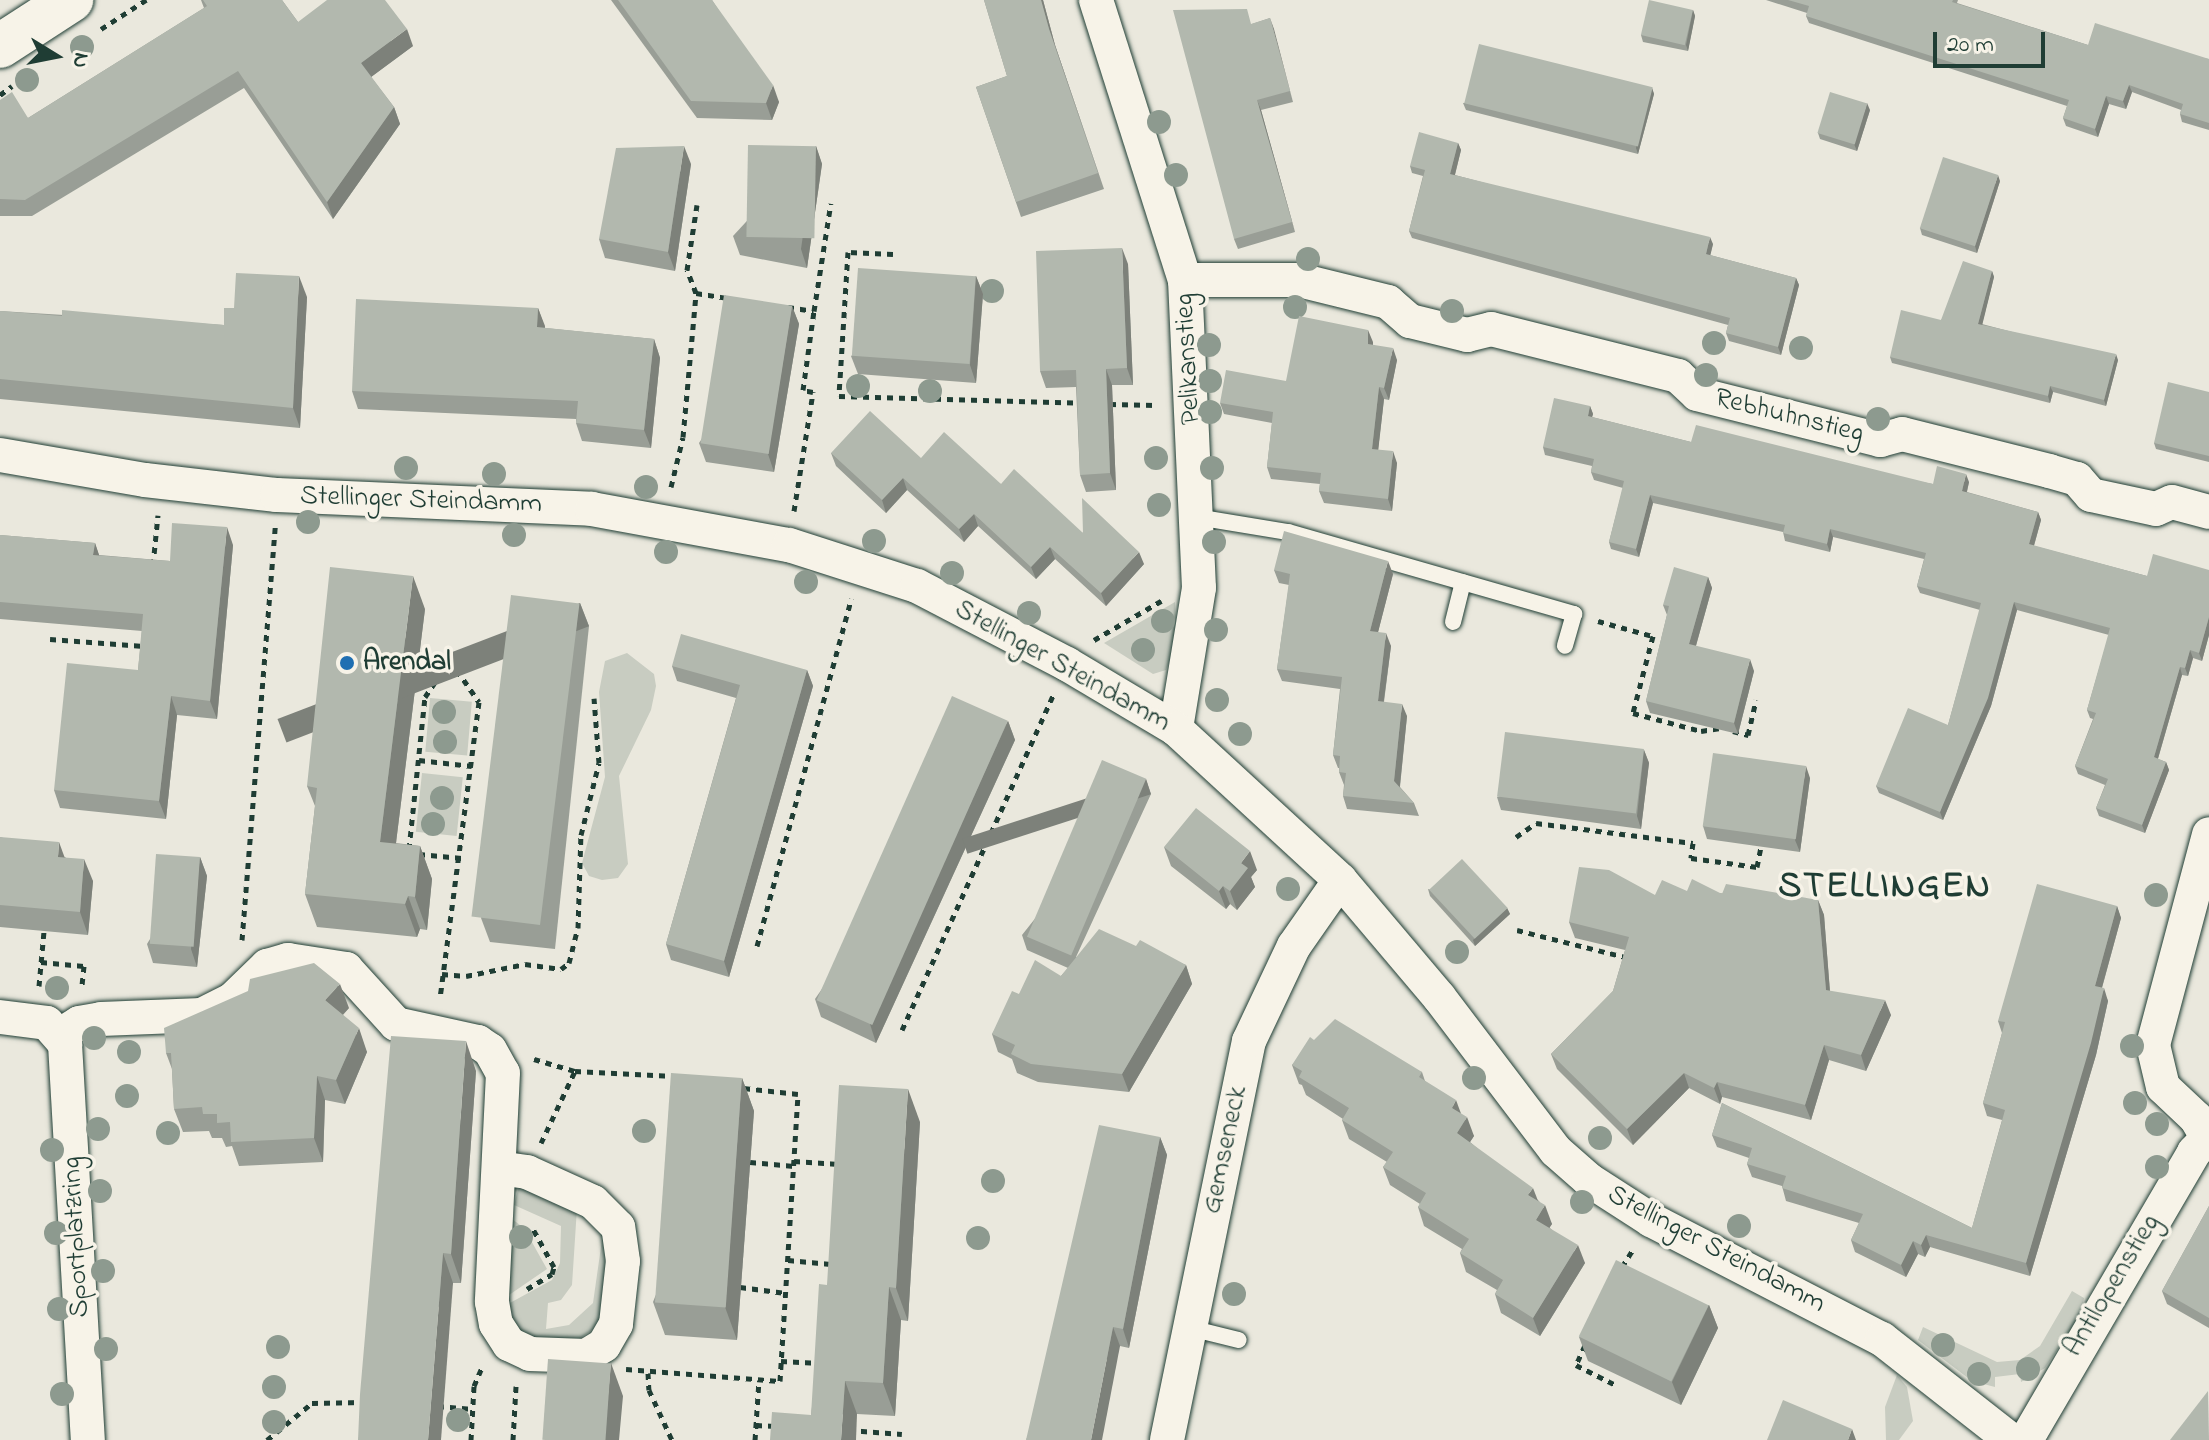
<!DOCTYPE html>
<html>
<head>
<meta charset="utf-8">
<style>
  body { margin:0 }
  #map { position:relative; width:2209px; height:1440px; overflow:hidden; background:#eae8dd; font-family:"Indie Flower",sans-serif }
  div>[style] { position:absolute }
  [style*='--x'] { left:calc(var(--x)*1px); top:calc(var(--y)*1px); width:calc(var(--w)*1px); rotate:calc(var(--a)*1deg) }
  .green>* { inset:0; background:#c8ccc1; transform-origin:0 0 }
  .path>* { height:5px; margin-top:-2.5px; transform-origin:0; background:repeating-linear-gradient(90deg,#1f3d34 0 6px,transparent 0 12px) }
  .roads { filter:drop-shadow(0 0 2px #1f3d34) drop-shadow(0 0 2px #1f3d34) }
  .lane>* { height:16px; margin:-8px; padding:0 8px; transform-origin:8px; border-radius:8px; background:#f7f3e8 }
  .street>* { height:34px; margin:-17px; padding:0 17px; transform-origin:17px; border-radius:17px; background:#f7f3e8 }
  .primary>* { height:44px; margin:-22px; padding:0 22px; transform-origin:22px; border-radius:22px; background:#f7f3e8 }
  .trees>* { width:24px; height:24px; margin:-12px; border-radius:50%; background:#8d9a8f }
  .wall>* { inset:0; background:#999e96 }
  .shaded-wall>* { inset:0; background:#7d817a; transform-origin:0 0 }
  .building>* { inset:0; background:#b2b8ae; transform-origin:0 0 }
  .dots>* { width:22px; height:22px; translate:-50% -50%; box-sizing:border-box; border:4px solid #f7f3e8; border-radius:50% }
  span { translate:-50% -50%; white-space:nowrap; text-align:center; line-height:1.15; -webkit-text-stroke:7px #f7f3e8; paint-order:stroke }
  .street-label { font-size:28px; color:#1f3d34 }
  .poi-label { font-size:28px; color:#1f3d34; font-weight:700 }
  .left { translate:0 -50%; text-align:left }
  .district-label { font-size:36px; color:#1f3d34; font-weight:700; letter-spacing:2px }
  .north { position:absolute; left:16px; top:16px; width:80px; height:80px; -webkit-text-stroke:6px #f7f3e8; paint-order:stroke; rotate:100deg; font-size:22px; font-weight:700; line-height:32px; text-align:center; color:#1f3d34 }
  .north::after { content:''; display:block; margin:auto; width:28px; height:36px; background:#1f3d34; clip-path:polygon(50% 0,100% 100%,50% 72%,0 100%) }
  .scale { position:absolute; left:1933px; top:32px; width:112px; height:36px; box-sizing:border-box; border:4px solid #1f3d34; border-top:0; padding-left:10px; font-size:24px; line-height:28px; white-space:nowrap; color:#1f3d34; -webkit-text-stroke:6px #f7f3e8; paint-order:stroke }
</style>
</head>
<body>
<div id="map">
  <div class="green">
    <div style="clip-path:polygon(1175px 602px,1177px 643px,1166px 670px,1153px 674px,1104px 643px)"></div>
    <div style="clip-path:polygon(627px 653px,654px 674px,656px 686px,651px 710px,619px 776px,628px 864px,618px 878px,602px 880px,589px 876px,582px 863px,605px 777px,599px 692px,605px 661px)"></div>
    <div style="left:430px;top:698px;width:42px;height:54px;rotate:5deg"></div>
    <div style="left:422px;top:773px;width:41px;height:59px;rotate:6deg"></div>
    <div style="clip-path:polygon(519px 1186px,577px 1208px,572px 1285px,561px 1300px,548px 1303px,546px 1329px,569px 1325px,593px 1303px,603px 1233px,609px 1301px,595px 1328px,580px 1338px,531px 1339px,513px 1327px,508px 1304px,552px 1280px,560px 1263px,561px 1226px,514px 1205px)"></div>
    <div style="clip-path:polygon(512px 1219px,524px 1228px,547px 1269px,509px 1295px)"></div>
    <div style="clip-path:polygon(2072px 1291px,2084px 1298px,2081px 1314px,2045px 1368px,2021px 1382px,2020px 1374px,1995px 1377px,1995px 1387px,1972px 1381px,1918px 1340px,1923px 1327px,1997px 1362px,2020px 1360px,2040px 1346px)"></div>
    <div style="clip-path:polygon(1897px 1375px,1907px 1387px,1913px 1421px,1899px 1440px,1886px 1440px,1885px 1407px)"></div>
  </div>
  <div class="path">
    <div style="--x:101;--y:29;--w:54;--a:-32.8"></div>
    <div style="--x:0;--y:95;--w:15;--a:-37"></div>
    <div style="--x:893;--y:254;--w:45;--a:-177.5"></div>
    <div style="--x:848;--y:252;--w:144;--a:93.6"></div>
    <div style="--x:839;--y:396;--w:245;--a:1.6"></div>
    <div style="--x:696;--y:293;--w:31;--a:9"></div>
    <div style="--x:788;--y:307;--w:26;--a:9"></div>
    <div style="--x:814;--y:311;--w:109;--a:-81.1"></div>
    <div style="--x:1110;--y:404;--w:46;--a:1.2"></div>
    <div style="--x:671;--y:487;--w:51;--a:-76.5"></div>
    <div style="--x:683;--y:437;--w:145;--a:-84.8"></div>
    <div style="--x:696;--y:293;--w:25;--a:-111"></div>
    <div style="--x:687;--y:270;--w:66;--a:-81.3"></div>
    <div style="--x:794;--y:511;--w:121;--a:-80.9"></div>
    <div style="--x:813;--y:392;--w:10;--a:-169"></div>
    <div style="--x:803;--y:390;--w:80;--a:-82.1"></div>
    <div style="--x:153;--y:565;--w:50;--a:-84.3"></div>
    <div style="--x:1598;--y:621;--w:57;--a:15.3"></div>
    <div style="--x:1653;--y:636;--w:80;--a:104.6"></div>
    <div style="--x:1633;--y:713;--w:70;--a:14.8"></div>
    <div style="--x:1701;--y:731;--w:18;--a:-9"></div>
    <div style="--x:50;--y:639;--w:94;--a:4.3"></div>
    <div style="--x:1094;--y:640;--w:78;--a:-30.2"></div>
    <div style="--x:1733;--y:731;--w:16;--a:15"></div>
    <div style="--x:1748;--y:735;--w:36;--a:-77"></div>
    <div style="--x:419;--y:760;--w:53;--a:6.5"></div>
    <div style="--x:1516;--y:837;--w:24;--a:-35"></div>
    <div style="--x:1536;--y:823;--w:158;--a:7.3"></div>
    <div style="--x:1693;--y:843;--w:15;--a:98"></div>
    <div style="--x:1691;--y:858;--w:67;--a:7.8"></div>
    <div style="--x:1757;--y:867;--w:21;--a:-79"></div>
    <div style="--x:409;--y:849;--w:153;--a:-84"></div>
    <div style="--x:425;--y:697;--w:45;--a:-56"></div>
    <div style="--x:450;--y:660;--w:51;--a:55.4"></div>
    <div style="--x:479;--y:702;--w:298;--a:97.5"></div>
    <div style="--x:419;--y:854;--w:43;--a:5.3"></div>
    <div style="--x:1517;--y:930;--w:115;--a:14"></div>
    <div style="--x:242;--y:940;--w:414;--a:-85.4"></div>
    <div style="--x:757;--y:946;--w:360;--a:-74.8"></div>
    <div style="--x:41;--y:962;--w:43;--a:5.3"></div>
    <div style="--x:84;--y:966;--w:20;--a:96"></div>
    <div style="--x:442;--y:974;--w:24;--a:5"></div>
    <div style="--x:466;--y:976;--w:60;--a:-11.5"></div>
    <div style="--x:525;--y:964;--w:36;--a:8"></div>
    <div style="--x:561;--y:969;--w:10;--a:-37"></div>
    <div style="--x:569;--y:963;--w:36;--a:-76"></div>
    <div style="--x:578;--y:928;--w:93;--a:-88.2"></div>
    <div style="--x:581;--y:835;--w:74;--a:-76"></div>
    <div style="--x:599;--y:763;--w:65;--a:-94.4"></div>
    <div style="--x:39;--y:986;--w:55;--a:-84.8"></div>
    <div style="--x:902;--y:1030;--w:367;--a:-65.7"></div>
    <div style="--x:534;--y:1059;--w:43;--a:16.3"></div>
    <div style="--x:575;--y:1071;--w:99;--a:2.9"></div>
    <div style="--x:541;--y:1143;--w:80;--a:-64.7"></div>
    <div style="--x:794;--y:1161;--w:45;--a:3.8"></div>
    <div style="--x:750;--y:1162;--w:44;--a:5.2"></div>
    <div style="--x:788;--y:1260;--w:43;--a:5.3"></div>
    <div style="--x:1622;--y:1267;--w:22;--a:-58"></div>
    <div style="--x:740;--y:1287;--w:46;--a:7.4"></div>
    <div style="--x:527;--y:1289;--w:29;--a:-31"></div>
    <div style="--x:552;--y:1274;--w:7;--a:-74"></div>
    <div style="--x:554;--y:1267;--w:46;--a:-118.8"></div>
    <div style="--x:1585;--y:1345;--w:22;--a:114"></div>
    <div style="--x:1576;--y:1365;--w:45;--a:26.6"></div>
    <div style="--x:781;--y:1361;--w:39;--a:3"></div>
    <div style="--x:626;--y:1369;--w:154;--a:4.5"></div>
    <div style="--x:780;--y:1381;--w:288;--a:-86.4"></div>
    <div style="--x:798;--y:1094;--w:55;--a:-173.8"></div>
    <div style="--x:648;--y:1373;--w:17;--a:87"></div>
    <div style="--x:649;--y:1390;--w:55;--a:65.3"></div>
    <div style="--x:438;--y:1406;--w:35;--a:5"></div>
    <div style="--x:756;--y:1425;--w:19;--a:3"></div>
    <div style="--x:849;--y:1430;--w:53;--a:4.3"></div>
    <div style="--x:267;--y:1440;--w:58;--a:-39.4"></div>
    <div style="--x:312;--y:1403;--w:52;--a:-1.1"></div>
    <div style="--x:471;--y:1440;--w:54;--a:-86.8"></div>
    <div style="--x:474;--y:1386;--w:21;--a:-67"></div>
    <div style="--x:513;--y:1440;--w:54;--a:-86.8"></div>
    <div style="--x:755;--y:1440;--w:60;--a:-86.2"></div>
  </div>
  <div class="roads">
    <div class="lane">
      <div style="--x:1196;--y:517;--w:93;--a:9.3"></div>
      <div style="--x:1288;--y:532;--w:298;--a:16"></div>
      <div style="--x:1574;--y:614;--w:33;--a:106"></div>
      <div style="--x:1453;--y:622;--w:41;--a:-76"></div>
      <div style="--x:1190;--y:1328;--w:50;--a:13.8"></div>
    </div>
    <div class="street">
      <div style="--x:1096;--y:0;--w:294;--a:72.4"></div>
      <div style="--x:1185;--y:280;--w:308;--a:87.4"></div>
      <div style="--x:1199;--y:588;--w:143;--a:99.3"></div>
      <div style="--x:1185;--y:280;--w:114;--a:0"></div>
      <div style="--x:1299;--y:280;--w:92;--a:13.9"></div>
      <div style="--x:1388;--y:302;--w:29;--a:41"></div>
      <div style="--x:1410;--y:321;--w:59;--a:13.8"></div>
      <div style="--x:1467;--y:335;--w:25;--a:-14"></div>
      <div style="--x:1491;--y:329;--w:193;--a:14.1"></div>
      <div style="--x:1678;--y:376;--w:26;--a:43"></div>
      <div style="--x:1697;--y:394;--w:189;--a:14.1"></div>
      <div style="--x:1880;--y:440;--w:23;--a:-15"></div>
      <div style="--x:1902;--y:434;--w:152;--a:14.1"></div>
      <div style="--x:2049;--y:471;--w:29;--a:16"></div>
      <div style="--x:2077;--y:479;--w:21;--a:49"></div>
      <div style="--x:2091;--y:495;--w:66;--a:12.2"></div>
      <div style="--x:2156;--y:509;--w:17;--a:-24"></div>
      <div style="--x:2172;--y:502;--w:38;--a:15"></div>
      <div style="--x:0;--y:455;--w:147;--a:9.8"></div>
      <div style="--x:145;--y:480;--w:133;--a:6.5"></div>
      <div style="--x:277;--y:495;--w:315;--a:2.5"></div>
      <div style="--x:592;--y:509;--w:200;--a:10.4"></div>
      <div style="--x:789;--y:545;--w:134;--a:17.8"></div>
      <div style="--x:917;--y:586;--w:169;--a:27.5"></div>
      <div style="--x:1067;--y:664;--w:127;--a:30.8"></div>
      <div style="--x:1176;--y:729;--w:223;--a:42.6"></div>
      <div style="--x:1340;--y:880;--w:153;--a:49.8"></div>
      <div style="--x:1439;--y:997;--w:193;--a:52.8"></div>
      <div style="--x:1556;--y:1151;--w:44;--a:41.3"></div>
      <div style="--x:1589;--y:1180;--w:74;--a:32.8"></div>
      <div style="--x:1651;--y:1220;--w:260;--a:27.3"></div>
      <div style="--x:1882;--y:1339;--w:164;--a:38.1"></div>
      <div style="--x:0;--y:1017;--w:47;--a:7.3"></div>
      <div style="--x:47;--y:1023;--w:28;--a:49"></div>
      <div style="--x:65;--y:1044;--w:397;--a:86.7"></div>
      <div style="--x:60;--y:1035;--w:22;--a:-32"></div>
      <div style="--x:79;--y:1023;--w:22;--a:-10"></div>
      <div style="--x:101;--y:1019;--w:101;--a:-2.3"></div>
      <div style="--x:202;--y:1015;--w:34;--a:-27"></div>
      <div style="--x:232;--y:1000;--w:49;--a:-44.2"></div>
      <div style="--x:267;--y:966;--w:22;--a:-16"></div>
      <div style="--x:288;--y:960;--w:59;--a:8.8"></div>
      <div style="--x:346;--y:969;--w:74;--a:47.7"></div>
      <div style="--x:396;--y:1024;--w:84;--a:12.4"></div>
      <div style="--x:478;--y:1042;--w:14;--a:34"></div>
      <div style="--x:490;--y:1050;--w:26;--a:61"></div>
      <div style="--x:503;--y:1073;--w:229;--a:92.8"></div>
      <div style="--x:492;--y:1302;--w:22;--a:80"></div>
      <div style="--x:496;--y:1324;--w:24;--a:57"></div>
      <div style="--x:509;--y:1344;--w:23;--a:25"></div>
      <div style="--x:530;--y:1354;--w:56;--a:2"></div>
      <div style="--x:586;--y:1356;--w:21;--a:-31"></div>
      <div style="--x:604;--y:1345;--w:24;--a:-60"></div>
      <div style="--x:616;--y:1324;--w:63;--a:-83.7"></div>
      <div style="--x:623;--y:1261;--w:34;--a:-98"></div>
      <div style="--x:618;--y:1227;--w:35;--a:-135"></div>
      <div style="--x:593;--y:1202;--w:72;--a:-155.6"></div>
      <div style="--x:527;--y:1172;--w:27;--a:-172"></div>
      <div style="--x:2207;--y:1137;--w:22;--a:-120"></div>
      <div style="--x:2196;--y:1118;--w:45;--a:-136.8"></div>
      <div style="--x:2163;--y:1087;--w:43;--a:-103.4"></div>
      <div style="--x:2153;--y:1045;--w:218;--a:-75.1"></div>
      <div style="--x:1167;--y:1440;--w:407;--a:-78.4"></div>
      <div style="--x:1249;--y:1041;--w:105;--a:-64.7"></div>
      <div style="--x:1294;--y:946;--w:80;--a:-55.1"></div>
      <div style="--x:2026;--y:1440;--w:333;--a:-59.7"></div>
      <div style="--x:2194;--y:1152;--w:21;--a:-45"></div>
    </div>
    <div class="primary">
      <div style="--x:0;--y:46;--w:85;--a:-32.9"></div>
    </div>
  </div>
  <div class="trees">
    <div style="left:82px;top:47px"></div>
    <div style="left:27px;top:80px"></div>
    <div style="left:1159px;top:122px"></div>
    <div style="left:1176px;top:175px"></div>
    <div style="left:1308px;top:259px"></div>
    <div style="left:992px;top:291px"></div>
    <div style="left:1295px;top:307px"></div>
    <div style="left:1452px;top:311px"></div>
    <div style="left:1714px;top:343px"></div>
    <div style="left:1209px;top:345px"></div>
    <div style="left:1801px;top:348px"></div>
    <div style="left:1706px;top:375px"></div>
    <div style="left:1210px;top:381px"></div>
    <div style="left:858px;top:386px"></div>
    <div style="left:930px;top:391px"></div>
    <div style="left:1210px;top:412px"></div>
    <div style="left:1878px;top:419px"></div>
    <div style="left:1156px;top:458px"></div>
    <div style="left:406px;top:468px"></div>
    <div style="left:1212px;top:468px"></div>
    <div style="left:494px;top:474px"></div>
    <div style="left:646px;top:487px"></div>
    <div style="left:1159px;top:505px"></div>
    <div style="left:308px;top:522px"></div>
    <div style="left:514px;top:535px"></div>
    <div style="left:874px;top:541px"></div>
    <div style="left:1214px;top:542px"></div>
    <div style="left:666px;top:552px"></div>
    <div style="left:952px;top:573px"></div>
    <div style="left:806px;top:582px"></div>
    <div style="left:1029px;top:613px"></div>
    <div style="left:1163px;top:621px"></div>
    <div style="left:1216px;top:630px"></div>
    <div style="left:1143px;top:650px"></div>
    <div style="left:1217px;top:700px"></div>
    <div style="left:444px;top:712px"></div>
    <div style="left:1240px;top:734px"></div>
    <div style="left:445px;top:742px"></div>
    <div style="left:442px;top:798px"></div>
    <div style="left:433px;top:824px"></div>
    <div style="left:1288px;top:889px"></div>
    <div style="left:2156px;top:895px"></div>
    <div style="left:1457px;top:952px"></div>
    <div style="left:57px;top:988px"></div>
    <div style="left:94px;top:1038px"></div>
    <div style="left:2132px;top:1046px"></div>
    <div style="left:129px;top:1052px"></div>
    <div style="left:1474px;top:1078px"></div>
    <div style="left:127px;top:1096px"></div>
    <div style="left:2135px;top:1103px"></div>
    <div style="left:2157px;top:1124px"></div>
    <div style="left:98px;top:1129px"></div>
    <div style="left:644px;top:1131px"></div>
    <div style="left:168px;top:1133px"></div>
    <div style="left:1600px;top:1138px"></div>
    <div style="left:52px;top:1150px"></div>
    <div style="left:2157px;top:1167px"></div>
    <div style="left:993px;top:1181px"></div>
    <div style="left:100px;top:1191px"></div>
    <div style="left:1582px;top:1202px"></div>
    <div style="left:1739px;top:1226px"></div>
    <div style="left:56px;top:1233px"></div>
    <div style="left:521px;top:1237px"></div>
    <div style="left:978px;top:1238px"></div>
    <div style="left:103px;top:1271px"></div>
    <div style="left:1234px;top:1294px"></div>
    <div style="left:59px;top:1309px"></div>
    <div style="left:1943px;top:1345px"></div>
    <div style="left:278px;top:1347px"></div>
    <div style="left:106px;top:1349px"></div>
    <div style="left:2028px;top:1369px"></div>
    <div style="left:1979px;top:1374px"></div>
    <div style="left:274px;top:1387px"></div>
    <div style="left:62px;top:1394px"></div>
    <div style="left:458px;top:1420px"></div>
    <div style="left:274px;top:1422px"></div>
  </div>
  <div class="wall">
    <div style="clip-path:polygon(201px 0,282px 0,298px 22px,413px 46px,371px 77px,394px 107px,400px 124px,333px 219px,244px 88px,32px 216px,0 216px,0 100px,28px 118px,204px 8px)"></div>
    <div style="clip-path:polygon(611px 0,712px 0,779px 102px,772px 120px,697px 118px)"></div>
    <div style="clip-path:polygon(984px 0,1043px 0,1055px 45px,1104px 189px,1021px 217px,976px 87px,1007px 76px)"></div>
    <div style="clip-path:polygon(1766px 0,1958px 0,1957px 3px,2088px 45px,2209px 59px,2209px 130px,2182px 122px,2180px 114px,2181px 110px,2132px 92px,2126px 109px,2109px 104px,2098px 137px,2066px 126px,2063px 118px,2067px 106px,1809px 23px,1806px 16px,1807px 13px)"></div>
    <div style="clip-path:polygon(1693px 10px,1695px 16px,1688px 51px,1643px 42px,1641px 35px)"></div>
    <div style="clip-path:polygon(1270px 18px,1293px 102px,1261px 110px,1295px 232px,1238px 249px,1234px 239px,1252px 24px)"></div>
    <div style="clip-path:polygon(1652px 88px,1654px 94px,1638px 154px,1466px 110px,1463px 103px)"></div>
    <div style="clip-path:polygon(1870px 110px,1857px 151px,1820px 139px,1818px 133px)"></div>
    <div style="clip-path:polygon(1458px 143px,1461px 150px,1455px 175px,1713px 244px,1710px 255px,1796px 278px,1799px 285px,1781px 355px,1729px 341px,1726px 333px,1728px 325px,1412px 238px,1409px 231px,1423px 176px,1412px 173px,1410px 166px)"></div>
    <div style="clip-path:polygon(816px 146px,822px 164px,807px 268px,740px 255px,733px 236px)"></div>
    <div style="clip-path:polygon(691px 164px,675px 271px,605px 258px,599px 239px)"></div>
    <div style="clip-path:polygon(2000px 181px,1977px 253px,1922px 235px,1920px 228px)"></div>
    <div style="clip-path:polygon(1128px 264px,1133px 385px,1112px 385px,1116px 490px,1086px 492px,1080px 475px,1076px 387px,1046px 388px,1040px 371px)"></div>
    <div style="clip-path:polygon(1992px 271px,1994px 277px,1982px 324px,2118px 360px,2106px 406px,2053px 392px,2050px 403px,1892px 363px,1890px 357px,1941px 320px)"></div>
    <div style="clip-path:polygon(976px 276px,983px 294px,976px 383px,858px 374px,851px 356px)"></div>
    <div style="clip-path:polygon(307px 297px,300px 428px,0 399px,0 311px,224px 325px,234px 308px)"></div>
    <div style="clip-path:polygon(792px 306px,799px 324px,774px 472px,706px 462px,699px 443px)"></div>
    <div style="clip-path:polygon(538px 308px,545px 328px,654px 339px,660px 358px,651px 448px,582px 441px,576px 423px,576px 419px,358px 409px,352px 391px)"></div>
    <div style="clip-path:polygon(1373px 342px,1373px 345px,1397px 360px,1389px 400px,1384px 399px,1378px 450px,1397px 463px,1392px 511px,1324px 503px,1319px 491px,1320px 484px,1271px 479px,1267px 467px,1272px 423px,1224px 414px,1220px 403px,1286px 381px)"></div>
    <div style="clip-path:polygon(2209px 392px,2209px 462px,2156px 449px,2154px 443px)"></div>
    <div style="clip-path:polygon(1590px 406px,1593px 414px,1592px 417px,1691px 442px,1933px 484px,1969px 482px,1967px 492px,2038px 512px,2041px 520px,2034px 546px,2147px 576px,2209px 570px,2209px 635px,2202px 661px,2193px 658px,2188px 676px,2182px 675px,2158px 759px,2166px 762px,2169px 770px,2145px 833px,2099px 816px,2096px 808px,2105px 785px,2078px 774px,2075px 766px,2093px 719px,2090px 718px,2087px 710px,2109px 635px,2017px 610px,1991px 706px,1943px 820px,1879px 793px,1876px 786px,1948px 725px,1980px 610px,1920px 593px,1917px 586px,1924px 559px,1833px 537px,1830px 552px,1785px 541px,1783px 532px,1653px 503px,1639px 557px,1611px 549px,1609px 542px,1623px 488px,1594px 480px,1591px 472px,1592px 466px,1545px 455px,1543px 447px)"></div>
    <div style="clip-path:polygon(831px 453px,921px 458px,1001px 484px,1083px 533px,1144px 564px,1106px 606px,1055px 559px,1036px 579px,978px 526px,964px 542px,907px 490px,886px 513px,836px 466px)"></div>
    <div style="clip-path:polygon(0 535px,95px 543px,99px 555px,170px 561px,233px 545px,217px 719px,177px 715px,166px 819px,60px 808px,54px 790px,138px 670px,142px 631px,0 619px)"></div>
    <div style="clip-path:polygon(1274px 570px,1393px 574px,1378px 632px,1391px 646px,1384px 702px,1407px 716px,1400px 787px,1414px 803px,1419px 816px,1347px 809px,1343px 796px,1344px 785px,1339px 772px,1339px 768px,1338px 768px,1333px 755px,1340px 689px,1282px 681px,1277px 669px,1289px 585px,1279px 583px)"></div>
    <div style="clip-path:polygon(1708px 577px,1712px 588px,1696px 646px,1754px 671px,1738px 734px,1650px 713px,1646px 701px,1667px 615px,1663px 605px)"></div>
    <div style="clip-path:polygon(580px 603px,589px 626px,555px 949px,490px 942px,481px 918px)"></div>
    <div style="clip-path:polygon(425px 609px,396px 843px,420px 846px,432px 879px,427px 930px,420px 929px,417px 937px,317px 927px,305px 894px,315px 806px,307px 786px)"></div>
    <div style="clip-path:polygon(672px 666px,807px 670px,813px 686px,729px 977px,671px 960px,666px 944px,736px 698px,677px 681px)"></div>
    <div style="clip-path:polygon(1008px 721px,1015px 740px,876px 1043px,821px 1017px,815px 999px)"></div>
    <div style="clip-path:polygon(1644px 750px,1649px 763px,1641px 829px,1501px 810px,1497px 797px)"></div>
    <div style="clip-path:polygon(1810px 778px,1800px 852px,1707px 839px,1703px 826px)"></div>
    <div style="clip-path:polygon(1146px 779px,1151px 794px,1076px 957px,1136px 946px,1186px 965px,1192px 984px,1129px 1092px,1038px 1082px,1017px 1073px,1012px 1059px,998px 1052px,992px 1034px,1019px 994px,1061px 976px,1068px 968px,1027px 950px,1022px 935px)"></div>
    <div style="clip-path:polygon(0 837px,65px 857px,93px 881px,88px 935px,0 927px)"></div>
    <div style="clip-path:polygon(1164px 847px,1257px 870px,1251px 877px,1255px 887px,1237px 910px,1230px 904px,1226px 909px,1171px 866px)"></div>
    <div style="clip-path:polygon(200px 857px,207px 876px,197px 967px,153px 963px,147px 944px)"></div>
    <div style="clip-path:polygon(1428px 889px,1507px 908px,1510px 914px,1475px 946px,1430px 896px)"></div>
    <div style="clip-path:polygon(1687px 891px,1818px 900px,1824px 915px,1830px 991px,1891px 1015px,1866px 1071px,1829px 1060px,1811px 1120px,1722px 1097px,1720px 1104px,1689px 1088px,1633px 1145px,1557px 1069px,1551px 1054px,1613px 991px,1625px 950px,1575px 938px,1569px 922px,1655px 895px)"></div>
    <div style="clip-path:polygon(2117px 906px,2121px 918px,2102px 988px,2108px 1001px,2096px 1055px,2030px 1276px,1930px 1247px,1925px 1257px,1918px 1254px,1906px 1277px,1855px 1252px,1851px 1240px,1859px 1223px,1786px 1201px,1782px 1186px,1752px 1177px,1747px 1164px,1749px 1158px,1717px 1147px,1712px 1135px,1722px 1103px,1972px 1228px,2002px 1120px,1987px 1116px,1983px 1103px,2002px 1033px,1998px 1021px)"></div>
    <div style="clip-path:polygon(349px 1008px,343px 1015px,367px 1052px,345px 1104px,325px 1100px,323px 1162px,239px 1166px,232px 1146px,226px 1147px,222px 1138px,212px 1138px,209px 1131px,183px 1132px,174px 1109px,172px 1069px,166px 1053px)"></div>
    <div style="clip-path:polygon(1314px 1040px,1422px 1072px,1425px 1081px,1461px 1114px,1474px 1136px,1470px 1142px,1539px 1201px,1552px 1224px,1549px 1227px,1585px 1263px,1540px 1336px,1501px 1313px,1495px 1294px,1497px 1290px,1466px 1272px,1460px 1253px,1462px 1249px,1424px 1226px,1418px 1207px,1420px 1204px,1390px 1185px,1383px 1167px,1387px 1162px,1349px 1139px,1342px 1120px,1343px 1119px,1306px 1095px,1302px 1085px,1299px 1084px,1292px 1065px)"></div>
    <div style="clip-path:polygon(476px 1071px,461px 1283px,453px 1283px,358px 1440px)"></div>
    <div style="clip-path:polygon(742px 1078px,754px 1111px,737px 1340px,665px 1335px,653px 1302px)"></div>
    <div style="clip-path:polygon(920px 1122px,908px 1321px,901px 1320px,895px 1416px,857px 1414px,811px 1415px,827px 1285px)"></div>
    <div style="clip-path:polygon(1160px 1137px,1167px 1155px,1129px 1348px,1120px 1346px,1026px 1440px)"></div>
    <div style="clip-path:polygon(2209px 1206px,2209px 1328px,2167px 1304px,2162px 1291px)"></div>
    <div style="clip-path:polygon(1709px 1305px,1718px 1328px,1681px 1405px,1588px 1361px,1579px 1337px)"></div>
  </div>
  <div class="shaded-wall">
    <div style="clip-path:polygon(1041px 0,1043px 0,1055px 45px,1104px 189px,1049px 29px)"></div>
    <div style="clip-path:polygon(1693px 10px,1695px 16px,1688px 51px,1686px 45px)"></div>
    <div style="clip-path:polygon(1270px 18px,1274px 29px,1293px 102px,1290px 91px)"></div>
    <div style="clip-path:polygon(407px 29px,413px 46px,367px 80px,361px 63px)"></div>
    <div style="clip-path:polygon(773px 85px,779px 102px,772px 120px,766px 103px)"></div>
    <div style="clip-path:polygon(2129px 85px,2132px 92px,2126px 109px,2123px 101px)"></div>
    <div style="clip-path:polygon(1652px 88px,1654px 94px,1638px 154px,1636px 148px)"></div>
    <div style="clip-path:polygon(2106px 96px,2109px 104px,2098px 137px,2095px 129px)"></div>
    <div style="clip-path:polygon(1257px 100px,1261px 110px,1295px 232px,1292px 222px)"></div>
    <div style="clip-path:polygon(1867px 103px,1870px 110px,1857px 151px,1854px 144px)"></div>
    <div style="clip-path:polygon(394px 107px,400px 124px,333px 219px,327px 202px)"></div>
    <div style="clip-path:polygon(1458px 143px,1461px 150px,1453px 182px,1450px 174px)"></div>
    <div style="clip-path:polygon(684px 146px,691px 164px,675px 271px,668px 252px)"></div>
    <div style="clip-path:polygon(816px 146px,822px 164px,807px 268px,801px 249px)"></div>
    <div style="clip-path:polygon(1998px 175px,2000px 181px,1977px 253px,1975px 246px)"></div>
    <div style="clip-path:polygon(1710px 237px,1713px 244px,1709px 261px,1706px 254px)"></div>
    <div style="clip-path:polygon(1122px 248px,1128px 264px,1133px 385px,1127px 368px)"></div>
    <div style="clip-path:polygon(1992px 271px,1994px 277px,1981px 330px,1978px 324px)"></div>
    <div style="clip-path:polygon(299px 276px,307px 297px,300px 428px,293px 408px)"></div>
    <div style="clip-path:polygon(976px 276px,983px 294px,976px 383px,970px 365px)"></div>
    <div style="clip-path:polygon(1796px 278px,1799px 285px,1781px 355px,1778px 347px)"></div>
    <div style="clip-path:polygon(792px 306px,799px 324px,774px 472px,768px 454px)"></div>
    <div style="clip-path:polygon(538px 308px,545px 326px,544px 345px,537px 327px)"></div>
    <div style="clip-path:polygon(1368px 330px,1373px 342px,1373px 356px,1368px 344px)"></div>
    <div style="clip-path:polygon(654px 339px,660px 358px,651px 448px,644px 430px)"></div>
    <div style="clip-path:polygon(1393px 348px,1397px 360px,1389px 400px,1384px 388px)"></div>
    <div style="clip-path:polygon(2116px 354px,2118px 360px,2106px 406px,2104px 400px)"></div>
    <div style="clip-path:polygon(1106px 369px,1112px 385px,1116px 490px,1110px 473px)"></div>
    <div style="clip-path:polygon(2050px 386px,2053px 392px,2050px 403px,2048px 396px)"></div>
    <div style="clip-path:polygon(1379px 387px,1384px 399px,1377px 461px,1372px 449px)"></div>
    <div style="clip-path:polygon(1590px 406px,1593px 414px,1590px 424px,1588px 416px)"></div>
    <div style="clip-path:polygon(1393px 451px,1397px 463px,1392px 511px,1388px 499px)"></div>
    <div style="clip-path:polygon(1966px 474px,1969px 482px,1965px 499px,1962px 491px)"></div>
    <div style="clip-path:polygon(903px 478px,907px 490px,886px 513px,882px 500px)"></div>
    <div style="clip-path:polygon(1650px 495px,1653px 503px,1639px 557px,1636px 549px)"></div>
    <div style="clip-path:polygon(2038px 512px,2041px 520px,2032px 552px,2029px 544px)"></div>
    <div style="clip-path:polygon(974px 514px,978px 526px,964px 542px,959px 529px)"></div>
    <div style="clip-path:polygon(227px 527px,233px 545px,217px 719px,210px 701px)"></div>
    <div style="clip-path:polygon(1830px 529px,1833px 537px,1830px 552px,1827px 544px)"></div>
    <div style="clip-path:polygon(95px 543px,101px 561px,93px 555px)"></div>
    <div style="clip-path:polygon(1050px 547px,1055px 559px,1036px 579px,1031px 567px)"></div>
    <div style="clip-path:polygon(1139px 552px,1144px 564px,1106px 606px,1101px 593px)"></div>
    <div style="clip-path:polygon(1388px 561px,1393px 574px,1375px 644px,1370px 631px)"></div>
    <div style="clip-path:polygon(413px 576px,425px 609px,392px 875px,380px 842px)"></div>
    <div style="clip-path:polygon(1708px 577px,1712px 588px,1693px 656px,1689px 644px)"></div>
    <div style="clip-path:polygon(2014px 602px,2017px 610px,1991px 706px,1943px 820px,1940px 812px)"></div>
    <div style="left:580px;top:603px;width:25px;height:324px;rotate:69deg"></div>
    <div style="clip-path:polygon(2209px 617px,2209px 635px,2202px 661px,2199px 653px)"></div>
    <div style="clip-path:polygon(1386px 633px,1391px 646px,1382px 714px,1378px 701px)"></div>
    <div style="clip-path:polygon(2190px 650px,2193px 658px,2188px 676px,2185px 668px)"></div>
    <div style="clip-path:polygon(1750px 659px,1754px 671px,1738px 734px,1734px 723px)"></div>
    <div style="clip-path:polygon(2180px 667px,2182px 675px,2156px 765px,2154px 757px)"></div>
    <div style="clip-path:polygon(807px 670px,813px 686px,729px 977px,724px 961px)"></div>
    <div style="clip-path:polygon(171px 696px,177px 715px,166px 819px,159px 801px)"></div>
    <div style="clip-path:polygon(1402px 704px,1407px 716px,1399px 794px,1394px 781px)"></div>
    <div style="clip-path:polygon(1008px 721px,1015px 740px,876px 1043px,870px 1024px)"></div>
    <div style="clip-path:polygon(1644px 750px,1649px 763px,1641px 829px,1637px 816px)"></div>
    <div style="clip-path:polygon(2166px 762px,2169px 770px,2145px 833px,2142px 825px)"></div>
    <div style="clip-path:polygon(1806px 766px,1810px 778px,1800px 852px,1795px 840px)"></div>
    <div style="left:1146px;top:779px;width:16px;height:193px;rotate:72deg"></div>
    <div style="clip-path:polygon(59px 842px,67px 864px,58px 857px)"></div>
    <div style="clip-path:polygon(420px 846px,432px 879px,427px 930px,415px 897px)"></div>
    <div style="clip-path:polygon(1250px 851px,1257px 870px,1251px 877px,1255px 887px,1237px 910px,1230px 891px,1241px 863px)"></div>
    <div style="clip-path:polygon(200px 857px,207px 876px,197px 967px,191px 949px)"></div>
    <div style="clip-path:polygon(84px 859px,93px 881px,88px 935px,80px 912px)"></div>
    <div style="clip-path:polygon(1223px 886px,1230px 904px,1226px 909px,1219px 891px)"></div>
    <div style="clip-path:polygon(408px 896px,420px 929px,417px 937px,405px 904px)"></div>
    <div style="clip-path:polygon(1818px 900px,1824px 915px,1831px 1006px,1826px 990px)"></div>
    <div style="clip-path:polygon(2117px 906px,2121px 918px,2099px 998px,2095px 986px)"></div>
    <div style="clip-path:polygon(1507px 908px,1510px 914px,1475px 946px,1473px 940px)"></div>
    <div style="clip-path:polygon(1186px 965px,1192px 984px,1129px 1092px,1122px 1074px)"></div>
    <div style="clip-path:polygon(340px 984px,349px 1008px,334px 1024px,325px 1000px)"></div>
    <div style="clip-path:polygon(2104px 988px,2108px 1001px,2096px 1055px,2030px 1276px,2026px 1263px)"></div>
    <div style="clip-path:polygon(1885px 1000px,1891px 1015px,1866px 1071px,1861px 1055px)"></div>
    <div style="clip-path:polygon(359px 1028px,367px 1052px,345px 1104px,336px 1080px)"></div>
    <div style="clip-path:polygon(466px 1041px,476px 1071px,461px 1283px,451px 1254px)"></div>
    <div style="clip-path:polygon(1824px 1045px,1829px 1060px,1811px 1120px,1805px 1105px)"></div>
    <div style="clip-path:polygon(1684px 1073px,1689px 1088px,1633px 1145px,1627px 1129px)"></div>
    <div style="clip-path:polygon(317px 1076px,325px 1100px,323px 1162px,314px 1138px)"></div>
    <div style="clip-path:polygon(742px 1078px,754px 1111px,737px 1340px,725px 1307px)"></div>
    <div style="clip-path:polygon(1717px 1082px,1722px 1097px,1720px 1104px,1714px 1088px)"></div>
    <div style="clip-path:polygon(908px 1089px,920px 1122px,908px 1321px,896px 1288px)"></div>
    <div style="clip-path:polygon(1456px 1100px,1463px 1119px,1452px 1108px)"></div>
    <div style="clip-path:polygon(1467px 1117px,1474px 1136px,1464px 1151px,1457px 1133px)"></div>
    <div style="clip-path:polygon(1160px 1137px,1167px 1155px,1129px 1348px,1123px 1329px)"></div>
    <div style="clip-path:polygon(1533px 1188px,1540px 1206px,1528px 1195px)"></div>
    <div style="clip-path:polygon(1545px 1205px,1552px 1224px,1543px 1238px,1536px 1220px)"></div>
    <div style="clip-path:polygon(1926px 1235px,1930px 1247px,1925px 1257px,1921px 1245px)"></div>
    <div style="clip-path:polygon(1913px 1241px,1918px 1254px,1906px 1277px,1901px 1265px)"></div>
    <div style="clip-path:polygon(1578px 1245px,1585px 1263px,1540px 1336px,1533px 1318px)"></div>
    <div style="clip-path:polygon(443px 1253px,453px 1283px,441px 1440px,428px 1440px)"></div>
    <div style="clip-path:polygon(889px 1287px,901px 1320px,895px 1416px,883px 1383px)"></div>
    <div style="clip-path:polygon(1709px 1305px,1718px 1328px,1681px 1405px,1672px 1382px)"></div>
    <div style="clip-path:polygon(1113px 1327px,1120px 1346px,1102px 1440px,1091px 1440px)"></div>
    <div style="clip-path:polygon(611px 1363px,623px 1396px,619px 1440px,604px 1440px)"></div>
    <div style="clip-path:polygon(845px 1381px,857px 1414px,856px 1440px,841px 1440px)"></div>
    <div style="clip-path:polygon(1852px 1429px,1856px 1440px,1848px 1440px)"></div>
  </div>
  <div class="building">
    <div style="clip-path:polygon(203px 0,282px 0,298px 22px,327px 0,385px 0,407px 29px,361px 63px,394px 107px,327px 202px,238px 71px,25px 200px,0 199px,0 100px,12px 92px,28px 118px,207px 6px)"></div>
    <div style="clip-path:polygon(618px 0,712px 0,773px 85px,766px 103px,691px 101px)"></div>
    <div style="clip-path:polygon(984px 0,1041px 0,1049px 29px,1098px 173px,1016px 202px,976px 87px,1007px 76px)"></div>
    <div style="left:1649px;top:0;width:45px;height:36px;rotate:13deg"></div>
    <div style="clip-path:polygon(1788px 0,1953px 0,1952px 2px,2088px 45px,2095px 23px,2209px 59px,2209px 123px,2180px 114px,2183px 104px,2129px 85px,2123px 101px,2106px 96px,2095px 129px,2063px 118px,2069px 100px,1806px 16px,1809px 6px)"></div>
    <div style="clip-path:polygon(1247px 9px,1251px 24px,1270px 18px,1290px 91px,1257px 100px,1292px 222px,1234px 239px,1173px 10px)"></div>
    <div style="left:1479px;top:44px;width:179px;height:61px;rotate:14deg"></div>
    <div style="left:1830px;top:92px;width:39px;height:43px;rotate:17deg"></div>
    <div style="clip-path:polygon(1419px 132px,1458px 143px,1450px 174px,1710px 237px,1706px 254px,1796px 278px,1778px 347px,1726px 333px,1730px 318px,1409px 231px,1425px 170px,1410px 166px)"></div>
    <div style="left:748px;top:145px;width:68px;height:92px;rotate:1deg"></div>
    <div style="clip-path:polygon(684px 146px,668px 252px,599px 239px,616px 148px)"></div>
    <div style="left:1943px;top:157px;width:58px;height:75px;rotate:18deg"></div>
    <div style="clip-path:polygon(1122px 248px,1127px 368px,1106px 369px,1110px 473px,1080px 475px,1076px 370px,1040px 371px,1036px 251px)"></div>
    <div style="clip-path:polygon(1963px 261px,1992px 271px,1978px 324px,2116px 354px,2104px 400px,2050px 386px,2048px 396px,1890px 357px,1901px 310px,1941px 320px)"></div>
    <div style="left:858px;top:268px;width:118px;height:88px;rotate:4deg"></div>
    <div style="clip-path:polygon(236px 273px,299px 276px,293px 408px,0 379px,0 311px,62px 316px,62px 310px,224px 325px,224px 308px,234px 308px)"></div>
    <div style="left:724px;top:295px;width:69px;height:150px;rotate:9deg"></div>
    <div style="clip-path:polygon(356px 299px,538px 308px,537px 327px,654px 339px,644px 430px,576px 423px,578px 401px,352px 391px)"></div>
    <div style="clip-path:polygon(1299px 316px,1368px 330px,1368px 344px,1393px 348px,1384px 388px,1379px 387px,1372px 449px,1393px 451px,1388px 499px,1319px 491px,1321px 473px,1267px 467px,1273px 412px,1220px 403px,1226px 370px,1286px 381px)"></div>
    <div style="clip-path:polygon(2168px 382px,2209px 392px,2209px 456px,2154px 443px)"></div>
    <div style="clip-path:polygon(1554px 398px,1590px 406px,1588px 416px,1691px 442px,1696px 425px,1933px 484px,1937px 466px,1966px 474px,1962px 491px,2038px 512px,2029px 544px,2147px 576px,2153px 554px,2209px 570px,2209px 617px,2199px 653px,2190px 650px,2185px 668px,2180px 667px,2154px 757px,2166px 762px,2142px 825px,2096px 808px,2108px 779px,2075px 766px,2096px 713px,2087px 710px,2110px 628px,2014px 602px,1988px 698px,1940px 812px,1876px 786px,1908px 708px,1948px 725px,1981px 603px,1917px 586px,1926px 553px,1830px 529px,1827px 544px,1783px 533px,1785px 525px,1650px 495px,1636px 549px,1609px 542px,1624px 481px,1591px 472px,1594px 459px,1543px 447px)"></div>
    <div style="clip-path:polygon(870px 411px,921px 458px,944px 432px,1001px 484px,1014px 469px,1083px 533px,1082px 498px,1139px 552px,1101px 593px,1050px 547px,1031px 567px,974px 514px,959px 529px,903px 478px,882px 500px,831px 453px)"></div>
    <div style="clip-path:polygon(172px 523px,227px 527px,210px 701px,171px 696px,159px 801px,54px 790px,67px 663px,138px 670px,143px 614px,0 602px,0 535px,95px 543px,93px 555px,170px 561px)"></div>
    <div style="clip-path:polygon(1284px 531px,1388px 561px,1370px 631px,1386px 633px,1378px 701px,1402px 704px,1394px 781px,1414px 803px,1343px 796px,1346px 773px,1339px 772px,1340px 756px,1333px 755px,1342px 677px,1277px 669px,1290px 574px,1274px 570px)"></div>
    <div style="clip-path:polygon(330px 567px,413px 576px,380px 842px,420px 846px,415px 897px,408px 896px,405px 904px,305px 894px,317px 788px,307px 786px)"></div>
    <div style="clip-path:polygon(1674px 567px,1708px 577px,1689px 644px,1750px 659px,1734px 723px,1646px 701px,1669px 606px,1663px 605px)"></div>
    <div style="left:511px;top:595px;width:69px;height:324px;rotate:7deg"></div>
    <div style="clip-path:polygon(681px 634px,807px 670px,724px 961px,666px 944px,740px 685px,672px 666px)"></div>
    <div style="left:952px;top:696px;width:61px;height:333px;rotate:24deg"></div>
    <div style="left:1505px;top:732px;width:140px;height:65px;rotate:7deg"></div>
    <div style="left:1713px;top:753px;width:94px;height:74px;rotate:8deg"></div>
    <div style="left:1102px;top:760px;width:48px;height:192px;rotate:23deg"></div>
    <div style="clip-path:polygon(1196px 808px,1250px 851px,1241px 863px,1248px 868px,1230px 891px,1223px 886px,1219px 891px,1164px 847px)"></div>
    <div style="clip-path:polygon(0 837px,59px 842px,58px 857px,84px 859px,80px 912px,0 905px)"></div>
    <div style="left:156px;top:854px;width:44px;height:90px;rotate:4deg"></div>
    <div style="left:1462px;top:859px;width:67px;height:45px;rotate:47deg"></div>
    <div style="clip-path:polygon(1579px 867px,1609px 870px,1655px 895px,1662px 880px,1687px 891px,1692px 879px,1722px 894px,1726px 884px,1818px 900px,1826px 990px,1885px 1000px,1861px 1055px,1824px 1045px,1805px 1105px,1717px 1082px,1714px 1088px,1684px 1073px,1627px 1129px,1551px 1054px,1613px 991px,1629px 937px,1569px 922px)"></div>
    <div style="clip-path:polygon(2037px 884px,2117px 906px,2095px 986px,2104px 988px,2091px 1043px,2026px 1263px,1926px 1235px,1921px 1245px,1913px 1241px,1901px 1265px,1851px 1240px,1863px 1214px,1782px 1188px,1786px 1176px,1747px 1164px,1752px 1148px,1712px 1135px,1722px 1103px,1972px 1228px,2005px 1110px,1983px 1103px,2005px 1022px,1998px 1021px)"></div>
    <div style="clip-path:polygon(1099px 929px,1136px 946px,1140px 940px,1186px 965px,1122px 1074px,1031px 1064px,1011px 1054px,1015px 1045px,992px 1034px,1012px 991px,1019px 994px,1035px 960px,1061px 976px)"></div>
    <div style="clip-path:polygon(314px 963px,340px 984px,325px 1000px,359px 1028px,336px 1080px,317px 1076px,314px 1138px,231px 1142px,230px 1122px,217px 1123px,217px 1114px,203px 1114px,202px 1107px,174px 1109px,171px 1053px,166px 1053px,164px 1028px,248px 991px,250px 979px)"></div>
    <div style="clip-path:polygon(1335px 1019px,1422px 1072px,1419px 1077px,1456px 1100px,1452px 1108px,1467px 1117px,1457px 1133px,1533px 1188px,1528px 1195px,1545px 1205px,1536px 1220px,1578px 1245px,1533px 1318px,1495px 1294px,1503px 1280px,1460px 1253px,1469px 1239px,1418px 1207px,1426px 1193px,1383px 1167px,1393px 1152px,1342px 1120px,1349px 1108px,1299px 1077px,1302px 1071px,1292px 1065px,1310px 1037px,1314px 1040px)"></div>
    <div style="clip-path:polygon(391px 1036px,466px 1041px,451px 1254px,443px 1253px,428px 1440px,358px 1440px,360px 1394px)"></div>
    <div style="left:671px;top:1073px;width:71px;height:230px;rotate:4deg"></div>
    <div style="clip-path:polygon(839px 1085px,908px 1089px,896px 1288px,889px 1287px,883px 1383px,845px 1381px,841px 1440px,770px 1440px,772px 1412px,811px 1415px,819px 1284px,827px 1285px)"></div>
    <div style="clip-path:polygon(1099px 1125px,1160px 1137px,1123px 1329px,1113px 1327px,1091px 1440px,1026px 1440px)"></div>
    <div style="clip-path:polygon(2209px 1206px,2209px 1318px,2162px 1291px)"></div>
    <div style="left:1616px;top:1260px;width:103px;height:85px;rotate:26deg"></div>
    <div style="left:548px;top:1359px;width:63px;height:81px;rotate:4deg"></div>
    <div style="clip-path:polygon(2208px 1391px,2209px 1440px,2170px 1440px)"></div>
    <div style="clip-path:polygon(1783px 1400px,1852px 1429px,1848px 1440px,1767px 1440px)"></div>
  </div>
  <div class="dots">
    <div style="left:347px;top:663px;background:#1f6fb2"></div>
  </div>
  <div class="street-label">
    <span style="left:1189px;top:359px;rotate:-93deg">Pelikanstieg</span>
    <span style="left:1789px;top:417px;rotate:14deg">Rebhuhnstieg</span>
    <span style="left:421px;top:501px;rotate:2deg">Stellinger Steindamm</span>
    <span style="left:1062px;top:667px;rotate:29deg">Stellinger Steindamm</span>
    <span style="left:1226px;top:1150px;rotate:-78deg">Gemseneck</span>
    <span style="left:77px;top:1237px;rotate:-93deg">Sportplatzring</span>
    <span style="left:1716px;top:1250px;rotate:28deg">Stellinger Steindamm</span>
    <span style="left:2113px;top:1286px;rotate:-59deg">Antilopenstieg</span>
  </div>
  <div class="poi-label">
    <span class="left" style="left:363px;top:663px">Arendal</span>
  </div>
  <div class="district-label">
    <span style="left:1885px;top:888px">STELLINGEN</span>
  </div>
  <div class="north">N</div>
  <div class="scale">20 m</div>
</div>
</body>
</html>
